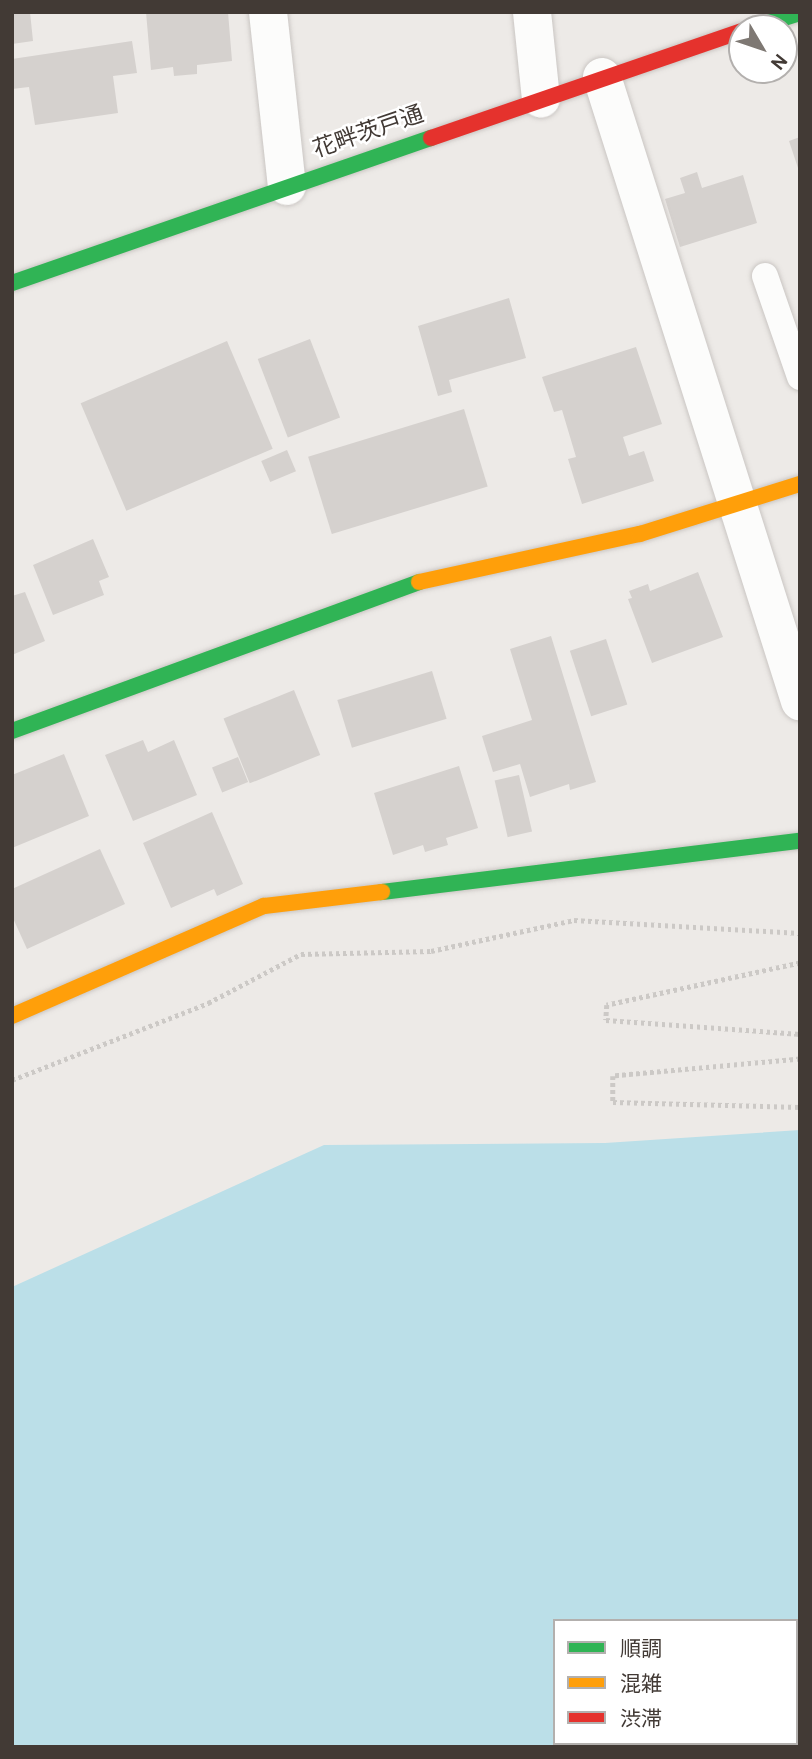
<!DOCTYPE html>
<html>
<head>
<meta charset="utf-8">
<style>
  body { margin:0 }
  #map { position:relative; width:812px; height:1759px; overflow:hidden; background:#edeae7; font-family:Overpass,"Noto Sans JP",sans-serif }
  div>[style] { position:absolute }
  [style*='--x'] { left:calc(var(--x)*1px); top:calc(var(--y)*1px); width:calc(var(--w)*1px); rotate:calc(var(--a)*1deg) }
  .water>* { inset:0; background:#bbdfe8 }
  .building>* { inset:0; background:#d5d1ce; transform-origin:0 0 }
  .path>* { height:4.5px; margin-top:-2.25px; transform-origin:0; background:repeating-linear-gradient(90deg,#ccc9c6 0 3.5px,transparent 0 7px) }
  .roads { filter:drop-shadow(0 0 2px #cac6c3) drop-shadow(0 0 2px #cac6c3) }
  .lane>* { height:26px; margin:-13px; padding:0 13px; transform-origin:13px; border-radius:13px; background:#fcfcfb }
  .street>* { height:38px; margin:-19px; padding:0 19px; transform-origin:19px; border-radius:19px; background:#fcfcfb }
  .fast>* { height:16px; margin:-8px; padding:0 8px; transform-origin:8px; border-radius:8px; background:#30b455 }
  .slow>* { height:16px; margin:-8px; padding:0 8px; transform-origin:8px; border-radius:8px; background:#ff9f0a }
  .jam>* { height:16px; margin:-8px; padding:0 8px; transform-origin:8px; border-radius:8px; background:#e5322d }
  span { translate:-50% -50%; white-space:nowrap; text-align:center; line-height:1.15; -webkit-text-stroke:5px #fff; paint-order:stroke }
  .street-label { font-size:23px; color:#423a35 }
  .frame { position:absolute; inset:0; border:14px solid #423a35; pointer-events:none }
  .legend { position:absolute; left:553px; top:1619px; width:245px; height:126px; box-sizing:border-box; background:#fff; border:2px solid #b3b0ae; margin:0; padding:9px 12px; list-style:none; font-size:21px; color:#423a35 }
  .legend li { display:flex; align-items:center; gap:14px; height:35px }
  .legend b { width:35px; border:2px solid #b3b0ae }
  .north { position:absolute; left:728px; top:14px; width:70px; height:70px; box-sizing:border-box; background:#fff; border:2px solid #b3b0ae; border-radius:50%; rotate:129deg; font-size:19px; font-weight:700; line-height:28px; text-align:center; color:#423a35 }
  .north::after { content:''; display:block; margin:auto; width:24px; height:32px; background:#7e7873; clip-path:polygon(50% 0,100% 100%,50% 72%,0 100%) }
</style>
</head>
<body>
<div id="map">
  <div class="water">
    <div style="clip-path:polygon(evenodd,800px 1130px,800px 1747px,12px 1747px,12px 1287px,324px 1145px,605px 1143px,800px 1130px,555px 1621px,796px 1621px,796px 1743px,555px 1743px,555px 1621px)"></div>
  </div>
  <div class="building">
    <div style="clip-path:polygon(12px 12px,30px 12px,33px 41px,12px 44px)"></div>
    <div style="clip-path:polygon(146px 12px,228px 12px,232px 61px,197px 65px,197px 74px,174px 76px,173px 67px,151px 70px)"></div>
    <div style="clip-path:polygon(132px 41px,137px 73px,113px 76px,118px 113px,35px 125px,29px 87px,12px 89px,12px 59px)"></div>
    <div style="clip-path:polygon(800px 137px,800px 171px,799px 171px,789px 141px)"></div>
    <div style="clip-path:polygon(697px 172px,702px 188px,743px 175px,757px 223px,680px 247px,665px 199px,685px 193px,680px 178px)"></div>
    <div style="clip-path:polygon(509px 298px,526px 358px,449px 380px,452px 392px,438px 396px,418px 326px)"></div>
    <div style="left:310px;top:339px;width:84px;height:56px;rotate:69deg"></div>
    <div style="left:227px;top:341px;width:117px;height:159px;rotate:67deg"></div>
    <div style="clip-path:polygon(636px 347px,662px 424px,623px 437px,629px 456px,644px 451px,654px 481px,582px 504px,568px 459px,576px 457px,562px 410px,554px 412px,542px 377px)"></div>
    <div style="left:464px;top:409px;width:81px;height:163px;rotate:73deg"></div>
    <div style="left:287px;top:450px;width:23px;height:28px;rotate:67deg"></div>
    <div style="clip-path:polygon(93px 539px,109px 577px,99px 581px,104px 595px,53px 615px,33px 565px)"></div>
    <div style="clip-path:polygon(698px 572px,723px 637px,652px 663px,628px 599px,632px 598px,629px 591px,648px 584px,650px 591px)"></div>
    <div style="clip-path:polygon(25px 592px,45px 641px,12px 655px,12px 596px)"></div>
    <div style="clip-path:polygon(551px 636px,596px 782px,570px 790px,569px 784px,530px 797px,520px 764px,493px 772px,482px 736px,532px 720px,510px 649px)"></div>
    <div style="left:606px;top:639px;width:69px;height:38px;rotate:72deg"></div>
    <div style="left:432px;top:671px;width:50px;height:99px;rotate:73deg"></div>
    <div style="left:294px;top:690px;width:70px;height:76px;rotate:68deg"></div>
    <div style="clip-path:polygon(143px 740px,148px 752px,174px 740px,197px 795px,133px 821px,105px 755px)"></div>
    <div style="clip-path:polygon(64px 754px,89px 816px,12px 848px,12px 775px)"></div>
    <div style="left:238px;top:757px;width:27px;height:28px;rotate:68deg"></div>
    <div style="clip-path:polygon(459px 766px,478px 828px,446px 838px,448px 845px,425px 852px,423px 845px,393px 855px,374px 793px)"></div>
    <div style="left:519px;top:775px;width:58px;height:25px;rotate:77deg"></div>
    <div style="clip-path:polygon(212px 812px,243px 884px,217px 896px,214px 889px,171px 908px,143px 843px)"></div>
    <div style="clip-path:polygon(100px 849px,125px 904px,27px 949px,12px 916px,12px 889px)"></div>
  </div>
  <div class="path">
    <div style="--x:800;--y:963;--w:198;--a:167.7"></div>
    <div style="--x:607;--y:1005;--w:15;--a:94"></div>
    <div style="--x:606;--y:1020;--w:195;--a:4.1"></div>
    <div style="--x:800;--y:1059;--w:188;--a:174.8"></div>
    <div style="--x:613;--y:1076;--w:26;--a:90"></div>
    <div style="--x:613;--y:1102;--w:187;--a:1.5"></div>
    <div style="--x:12;--y:1080;--w:211;--a:-21.4"></div>
    <div style="--x:208;--y:1003;--w:105;--a:-27.8"></div>
    <div style="--x:301;--y:954;--w:130;--a:-1.3"></div>
    <div style="--x:431;--y:951;--w:146;--a:-12.2"></div>
    <div style="--x:574;--y:920;--w:226;--a:3.3"></div>
  </div>
  <div class="roads">
    <div class="lane">
      <div style="--x:765;--y:276;--w:107;--a:70.9"></div>
    </div>
    <div class="street">
      <div style="--x:268;--y:12;--w:175;--a:83.8"></div>
      <div style="--x:532;--y:12;--w:87;--a:84.1"></div>
      <div style="--x:602;--y:77;--w:655;--a:72.4"></div>
    </div>
    <div class="fast">
      <div style="--x:752;--y:28;--w:50;--a:-17.4"></div>
      <div style="--x:12;--y:283;--w:443;--a:-19.1"></div>
      <div style="--x:12;--y:731;--w:433;--a:-20.1"></div>
      <div style="--x:382;--y:892;--w:421;--a:-7"></div>
    </div>
    <div class="slow">
      <div style="--x:419;--y:582;--w:226;--a:-12.3"></div>
      <div style="--x:640;--y:534;--w:168;--a:-17.4"></div>
      <div style="--x:12;--y:1016;--w:275;--a:-23.6"></div>
      <div style="--x:264;--y:906;--w:119;--a:-6.8"></div>
    </div>
    <div class="jam">
      <div style="--x:431;--y:138;--w:329;--a:-19"></div>
    </div>
  </div>
  <div class="street-label">
    <span style="left:369px;top:134px;rotate:-19deg">花畔茨戸通</span>
  </div>
  <div class="frame"></div>
  <ul class="legend">
  <li><b style="height:9px;background:#30b455"></b>順調</li>
  <li><b style="height:9px;background:#ff9f0a"></b>混雑</li>
  <li><b style="height:9px;background:#e5322d"></b>渋滞</li>
  </ul>
  <div class="north">N</div>
</div>
</body>
</html>
